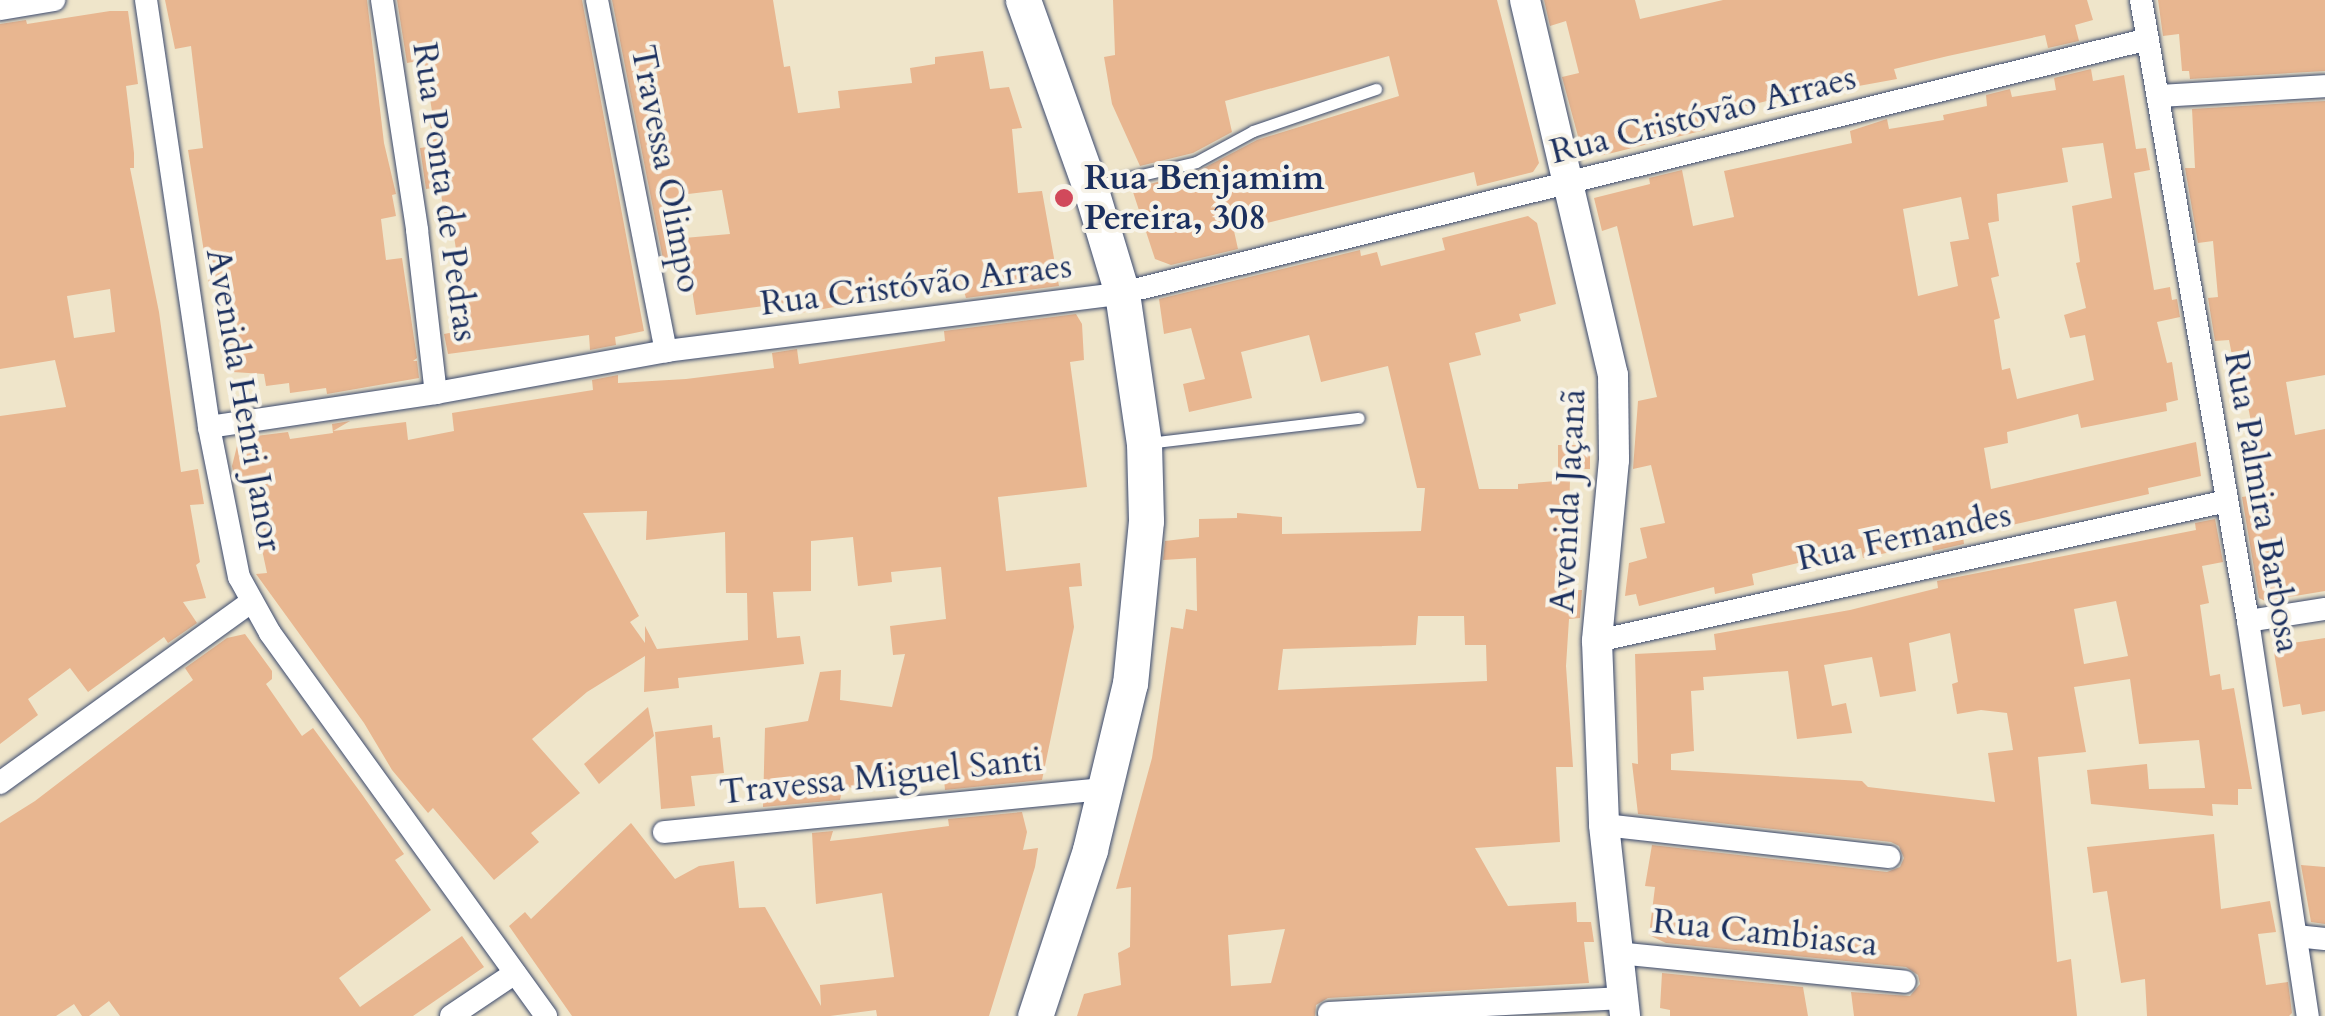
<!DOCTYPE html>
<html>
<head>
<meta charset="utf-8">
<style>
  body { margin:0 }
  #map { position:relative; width:2325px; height:1016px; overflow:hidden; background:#efe5ca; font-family:Cardo,serif }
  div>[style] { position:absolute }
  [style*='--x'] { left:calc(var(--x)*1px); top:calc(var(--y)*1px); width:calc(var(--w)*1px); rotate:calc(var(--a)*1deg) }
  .building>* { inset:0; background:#e8b690; transform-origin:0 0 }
  .roads { filter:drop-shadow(0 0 2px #3b4a6e) drop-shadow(0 0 2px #3b4a6e) }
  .lane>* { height:11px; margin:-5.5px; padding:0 5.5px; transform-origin:5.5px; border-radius:5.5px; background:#fff }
  .street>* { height:22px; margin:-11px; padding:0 11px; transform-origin:11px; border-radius:11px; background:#fff }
  .secondary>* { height:30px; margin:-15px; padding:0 15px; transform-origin:15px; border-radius:15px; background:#fff }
  .primary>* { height:35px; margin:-17.5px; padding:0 17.5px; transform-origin:17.5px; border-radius:17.5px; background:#fff }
  .dots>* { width:28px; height:28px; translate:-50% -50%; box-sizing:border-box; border:5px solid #f7f3e8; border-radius:50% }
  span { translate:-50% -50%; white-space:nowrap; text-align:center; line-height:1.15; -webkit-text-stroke:8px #f7f3e8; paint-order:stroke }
  .street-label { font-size:35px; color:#1b2f5e }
  .poi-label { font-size:35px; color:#1b2f5e; font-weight:700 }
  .left { translate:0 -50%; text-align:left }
</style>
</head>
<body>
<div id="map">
  <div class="building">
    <div style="clip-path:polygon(165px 0,367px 0,384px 143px,396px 194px,392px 195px,396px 216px,381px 219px,386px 260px,402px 258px,417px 358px,413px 361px,417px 361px,419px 378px,327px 394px,326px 388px,290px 393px,289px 383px,266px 386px,264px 374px,233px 372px,218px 282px,209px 284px,188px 150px,203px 148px,191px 46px,175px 49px)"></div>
    <div style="clip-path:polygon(397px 0,582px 0,644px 331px,615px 337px,616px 345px,590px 350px,589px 335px,448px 354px,444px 334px,464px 330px,456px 281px,461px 280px,450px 212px,444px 213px,440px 187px,426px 189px,420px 148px,434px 146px,429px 119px,433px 118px,424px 60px,407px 63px)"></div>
    <div style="clip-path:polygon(612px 0,773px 0,784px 67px,790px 66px,798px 113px,840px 108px,838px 91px,912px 83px,910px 68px,935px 64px,935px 57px,983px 51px,990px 89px,1009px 87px,1022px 128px,1012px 129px,1018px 193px,1042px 191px,1059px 286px,966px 298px,961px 281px,898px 294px,898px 290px,849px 295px,851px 304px,795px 314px,793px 302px,696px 315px,684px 238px,730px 234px,722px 190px,688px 194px,676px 256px,663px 259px)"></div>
    <div style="clip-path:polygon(1113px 0,1497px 0,1539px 163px,1533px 172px,1477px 186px,1474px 172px,1234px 231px,1238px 249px,1171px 265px,1155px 259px,1132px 189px,1200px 170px,1257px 140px,1399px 96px,1389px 56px,1225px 101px,1232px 132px,1193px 153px,1140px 166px,1112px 104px,1104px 57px,1115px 55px)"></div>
    <div style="clip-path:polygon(1544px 0,1635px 0,1640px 19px,1723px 0,2087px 0,2093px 20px,2075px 25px,2079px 41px,2048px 48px,2045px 35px,1948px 56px,1894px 69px,1897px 79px,1853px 87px,1851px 80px,1702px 117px,1705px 130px,1600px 156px,1579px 140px,1562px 77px,1579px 73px,1566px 21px,1550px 26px)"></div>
    <div style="clip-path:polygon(2158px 0,2325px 0,2325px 71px,2190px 79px,2189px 71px,2182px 71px,2179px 34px,2163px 36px)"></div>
    <div style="clip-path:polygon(evenodd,110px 11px,128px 11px,138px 84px,126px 86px,134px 153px,134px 168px,130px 168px,159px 312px,181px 472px,198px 469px,204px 504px,190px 505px,200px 562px,196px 565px,206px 598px,183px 602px,197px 623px,168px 643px,164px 637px,88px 692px,70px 668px,28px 699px,38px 715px,0 744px,0 416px,66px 407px,55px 360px,0 369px,0 24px,26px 20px,27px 24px,110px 11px,110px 289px,115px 332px,74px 338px,67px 296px,110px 289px)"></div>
    <div style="clip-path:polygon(evenodd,2091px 69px,2093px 81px,2124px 75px,2136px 149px,2146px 148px,2150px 170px,2134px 173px,2154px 290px,2170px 287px,2172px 300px,2177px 299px,2180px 317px,2157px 322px,2167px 363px,2172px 362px,2178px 400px,2166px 403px,2167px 411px,2081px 428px,2078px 414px,2007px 432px,2008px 443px,1984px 448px,1991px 489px,2196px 442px,2201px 476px,2148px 488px,2149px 494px,1963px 536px,1964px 544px,1933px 551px,1932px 543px,1863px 558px,1861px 548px,1752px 574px,1754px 585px,1715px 594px,1714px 587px,1639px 606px,1636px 594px,1625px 596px,1629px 563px,1647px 558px,1640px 528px,1665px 523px,1651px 465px,1633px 469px,1638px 401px,1657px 397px,1617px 226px,1602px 231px,1594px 198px,1650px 184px,1649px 178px,1682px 170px,1693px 226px,1734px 217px,1724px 171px,1852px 143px,1850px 131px,1887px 119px,1889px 129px,1944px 120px,1943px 115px,1987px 106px,1986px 95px,2010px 89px,2012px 97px,2056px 90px,2054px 78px,2091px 69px,2103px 143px,2112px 198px,2072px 206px,2080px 262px,2076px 263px,2086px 308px,2064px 315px,2070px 338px,2085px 335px,2094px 380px,2017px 399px,2010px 368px,2002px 370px,1994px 320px,2000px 318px,1991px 278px,1999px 276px,1988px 223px,1999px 221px,1997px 194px,2068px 182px,2062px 148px,2103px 143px,2091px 69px,1961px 197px,1969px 239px,1950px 242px,1958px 286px,1918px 296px,1903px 209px,1961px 197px)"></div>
    <div style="clip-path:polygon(2325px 101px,2325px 375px,2286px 382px,2295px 435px,2325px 429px,2325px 591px,2265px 601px,2259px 598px,2242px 497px,2255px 495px,2247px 450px,2256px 448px,2243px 380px,2237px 381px,2229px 340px,2215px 341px,2208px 298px,2218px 297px,2213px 241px,2198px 243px,2185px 168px,2195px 168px,2192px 109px)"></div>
    <div style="clip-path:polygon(evenodd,1528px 216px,1537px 223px,1556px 304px,1519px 314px,1521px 321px,1475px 333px,1481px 355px,1449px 363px,1479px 489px,1518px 489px,1518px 484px,1570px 480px,1567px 590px,1582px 590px,1580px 618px,1569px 619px,1566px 666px,1573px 767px,1556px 767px,1560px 842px,1475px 848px,1508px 906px,1576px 902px,1577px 922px,1591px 922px,1594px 942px,1584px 942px,1589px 983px,1328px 998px,1316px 1005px,1315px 1016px,1077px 1016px,1084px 994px,1121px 985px,1118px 953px,1130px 947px,1131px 887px,1116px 889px,1152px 758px,1171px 627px,1183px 629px,1186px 609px,1197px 611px,1196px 558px,1163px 560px,1165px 541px,1199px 537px,1199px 519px,1237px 518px,1237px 513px,1282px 517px,1282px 534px,1421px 531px,1425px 488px,1417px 488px,1388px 366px,1321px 382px,1309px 335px,1241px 352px,1252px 398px,1189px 412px,1183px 384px,1205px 379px,1191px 328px,1164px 334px,1159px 299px,1360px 250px,1361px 256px,1377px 252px,1381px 266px,1445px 250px,1442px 238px,1528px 216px,1418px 616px,1464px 616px,1465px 645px,1486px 645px,1487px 681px,1278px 690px,1283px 649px,1416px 645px,1418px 616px,1528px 216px,1285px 929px,1271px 983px,1231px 986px,1228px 935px,1285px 929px)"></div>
    <div style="clip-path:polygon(evenodd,1076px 314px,1082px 324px,1084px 360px,1070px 362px,1087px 487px,998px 497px,1006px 571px,1080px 563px,1082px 586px,1069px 587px,1074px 627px,1042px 780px,945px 790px,944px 779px,858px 789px,843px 786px,840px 800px,763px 807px,765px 728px,808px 721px,820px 672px,841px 670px,840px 700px,892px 707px,905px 654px,893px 655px,890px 626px,946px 619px,941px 567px,891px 572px,892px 582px,858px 586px,853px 537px,811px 541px,811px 591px,773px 592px,777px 638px,800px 636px,804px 664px,678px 678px,679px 688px,644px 692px,645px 656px,587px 692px,532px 739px,580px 793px,531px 833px,539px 842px,494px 880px,433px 808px,428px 813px,392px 770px,364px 723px,256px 574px,267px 573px,261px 545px,266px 544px,255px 481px,236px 484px,232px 466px,239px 438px,288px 432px,290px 439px,333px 433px,332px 424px,350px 421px,333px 431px,406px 422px,408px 440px,454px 431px,452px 413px,593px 390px,592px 380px,618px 375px,618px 383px,686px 379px,774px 368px,772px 353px,797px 349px,799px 364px,945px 341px,944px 331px,1076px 314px,647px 511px,646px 540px,725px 532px,726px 593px,747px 593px,748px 640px,657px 649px,645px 626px,645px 643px,630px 622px,639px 616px,583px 513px,647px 511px)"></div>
    <div style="left:1558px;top:445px;width:32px;height:24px"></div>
    <div style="clip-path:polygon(evenodd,2215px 519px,2223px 562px,2202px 566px,2209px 603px,2200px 605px,2204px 633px,2210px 676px,2220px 674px,2222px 690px,2234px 688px,2252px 789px,2238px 789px,2238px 805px,2212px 804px,2213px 816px,2091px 804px,2087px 770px,2147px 764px,2149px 789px,2205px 788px,2199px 740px,2139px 744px,2130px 679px,2074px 687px,2086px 752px,2038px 757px,2057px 962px,2071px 959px,2077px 1016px,1854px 1016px,1851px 992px,1910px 996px,1920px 984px,1918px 975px,1906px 967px,1666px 943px,1649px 935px,1655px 887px,1645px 886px,1652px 845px,1887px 872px,1900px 867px,1904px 858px,1899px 846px,1891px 842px,1638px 814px,1632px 763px,1638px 764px,1635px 654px,1716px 650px,1714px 634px,1850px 610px,1938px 588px,1937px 581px,2196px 530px,2195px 523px,2215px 519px,2116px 601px,2128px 656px,2084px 664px,2074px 609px,2116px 601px,2215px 519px,1950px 633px,1958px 682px,1952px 684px,1957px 714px,1981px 710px,2007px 713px,2013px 750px,1988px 753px,1995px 802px,1868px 787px,1862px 781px,1671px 770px,1671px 754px,1694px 751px,1691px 691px,1704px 690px,1703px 677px,1788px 671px,1797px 739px,1852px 733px,1846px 703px,1832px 706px,1824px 665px,1872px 657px,1880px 697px,1916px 691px,1909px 643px,1950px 633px)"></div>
    <div style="clip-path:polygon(245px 634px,272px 671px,272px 679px,266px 684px,302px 736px,313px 728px,361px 793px,404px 854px,395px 860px,431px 910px,339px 978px,360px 1007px,462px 936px,484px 967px,413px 1016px,120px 1016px,109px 1001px,89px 1016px,82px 1016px,74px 1004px,56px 1016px,0 1016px,0 823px,35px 801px,193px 680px,185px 668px,227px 638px)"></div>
    <div style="clip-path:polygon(2325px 638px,2325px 711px,2302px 715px,2300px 704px,2283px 707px,2273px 646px)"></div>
    <div style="clip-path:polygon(648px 707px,654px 736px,599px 784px,584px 764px)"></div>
    <div style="clip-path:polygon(712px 725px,713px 738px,720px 737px,724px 773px,691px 776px,695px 806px,661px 809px,655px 732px)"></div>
    <div style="clip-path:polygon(1022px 812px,1027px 832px,1023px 850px,1038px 848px,1035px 867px,989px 1016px,877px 1016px,876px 1010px,830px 1016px,572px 1016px,509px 926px,525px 912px,531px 919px,631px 823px,675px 879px,699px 866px,734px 861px,739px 908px,765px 907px,821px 1006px,820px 985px,894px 977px,882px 893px,816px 904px,812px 833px,833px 831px,830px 841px,857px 838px,949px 826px,948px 819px)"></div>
    <div style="clip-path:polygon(2214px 834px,2221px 909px,2270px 901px,2276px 932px,2258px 934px,2266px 985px,2288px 982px,2292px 1013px,2289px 1016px,2147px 1016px,2145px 979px,2121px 983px,2107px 891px,2093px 893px,2087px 847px)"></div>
    <div style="clip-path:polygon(2301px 865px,2325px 867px,2325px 924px,2311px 922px)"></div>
    <div style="clip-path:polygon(1662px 973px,1803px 987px,1808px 1016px,1670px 1016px,1670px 1010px,1660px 1008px)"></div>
  </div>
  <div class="roads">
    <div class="lane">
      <div style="--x:1094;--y:186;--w:105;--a:-13.2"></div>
      <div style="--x:1196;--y:162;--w:65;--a:-28.5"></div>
      <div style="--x:1253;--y:131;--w:130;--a:-18.9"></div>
      <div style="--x:1148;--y:443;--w:212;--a:-6.8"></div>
    </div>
    <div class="street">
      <div style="--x:146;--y:0;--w:432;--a:81.6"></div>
      <div style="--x:209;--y:427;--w:153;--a:78.7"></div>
      <div style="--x:239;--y:577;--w:64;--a:61"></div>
      <div style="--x:270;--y:633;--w:472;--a:54.2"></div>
      <div style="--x:382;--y:0;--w:233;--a:81.3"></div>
      <div style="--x:417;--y:230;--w:164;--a:83.4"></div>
      <div style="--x:597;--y:0;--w:358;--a:78.9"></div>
      <div style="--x:2141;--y:0;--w:630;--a:80.22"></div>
      <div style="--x:2248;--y:621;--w:400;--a:81.4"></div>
      <div style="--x:0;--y:9;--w:55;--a:-9.5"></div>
      <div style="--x:2158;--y:96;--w:167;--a:-3.4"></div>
      <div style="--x:209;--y:427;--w:230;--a:-8.5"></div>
      <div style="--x:436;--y:393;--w:234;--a:-10.3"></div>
      <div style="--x:666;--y:351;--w:460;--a:-7.2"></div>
      <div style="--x:1122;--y:293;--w:1057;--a:-13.9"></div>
      <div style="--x:2248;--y:621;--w:78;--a:-8.9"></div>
      <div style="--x:1597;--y:641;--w:645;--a:-12.53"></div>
      <div style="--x:0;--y:783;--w:308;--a:-35.8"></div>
      <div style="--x:1604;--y:825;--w:287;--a:6.4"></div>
      <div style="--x:664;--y:832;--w:443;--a:-5.6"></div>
      <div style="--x:2296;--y:936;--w:29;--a:6"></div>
      <div style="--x:1617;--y:953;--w:289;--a:5.7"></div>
      <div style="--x:1329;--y:1013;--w:294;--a:-2.9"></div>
      <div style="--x:451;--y:1016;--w:77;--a:-33.9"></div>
    </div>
    <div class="secondary">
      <div style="--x:1525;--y:0;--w:385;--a:76.8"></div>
      <div style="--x:1613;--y:375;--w:85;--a:89.3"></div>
      <div style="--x:1614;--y:460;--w:182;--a:95.4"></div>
      <div style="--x:1597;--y:641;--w:184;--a:87.8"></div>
      <div style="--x:1604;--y:825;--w:192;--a:83.7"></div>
    </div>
    <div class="primary">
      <div style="--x:1023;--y:0;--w:199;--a:70.3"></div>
      <div style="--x:1090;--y:187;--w:111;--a:73.2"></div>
      <div style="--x:1122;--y:293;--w:152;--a:81.7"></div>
      <div style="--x:1144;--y:443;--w:78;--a:88.5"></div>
      <div style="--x:1146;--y:521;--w:163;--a:95.6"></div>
      <div style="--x:1130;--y:683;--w:172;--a:103.5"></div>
      <div style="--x:1090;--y:850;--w:175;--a:108.3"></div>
    </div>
  </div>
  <div class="dots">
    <div style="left:1064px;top:198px;background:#d1495b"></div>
  </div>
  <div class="street-label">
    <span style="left:1703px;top:115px;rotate:-14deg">Rua Cristóvão Arraes</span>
    <span style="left:666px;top:169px;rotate:79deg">Travessa Olimpo</span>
    <span style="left:445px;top:192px;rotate:82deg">Rua Ponta de Pedras</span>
    <span style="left:916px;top:285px;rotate:-7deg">Rua Cristóvão Arraes</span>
    <span style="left:244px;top:400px;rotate:80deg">Avenida Henri Janor</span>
    <span style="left:1568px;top:501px;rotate:-87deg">Avenida Jaçanã</span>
    <span style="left:2262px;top:502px;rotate:80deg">Rua Palmira Barbosa</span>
    <span style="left:1904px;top:537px;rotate:-12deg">Rua Fernandes</span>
    <span style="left:881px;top:776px;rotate:-6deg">Travessa Miguel Santi</span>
    <span style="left:1765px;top:933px;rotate:6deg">Rua Cambiasca</span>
  </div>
  <div class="poi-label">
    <span class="left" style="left:1084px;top:198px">Rua Benjamim<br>Pereira, 308</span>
  </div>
</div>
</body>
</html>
